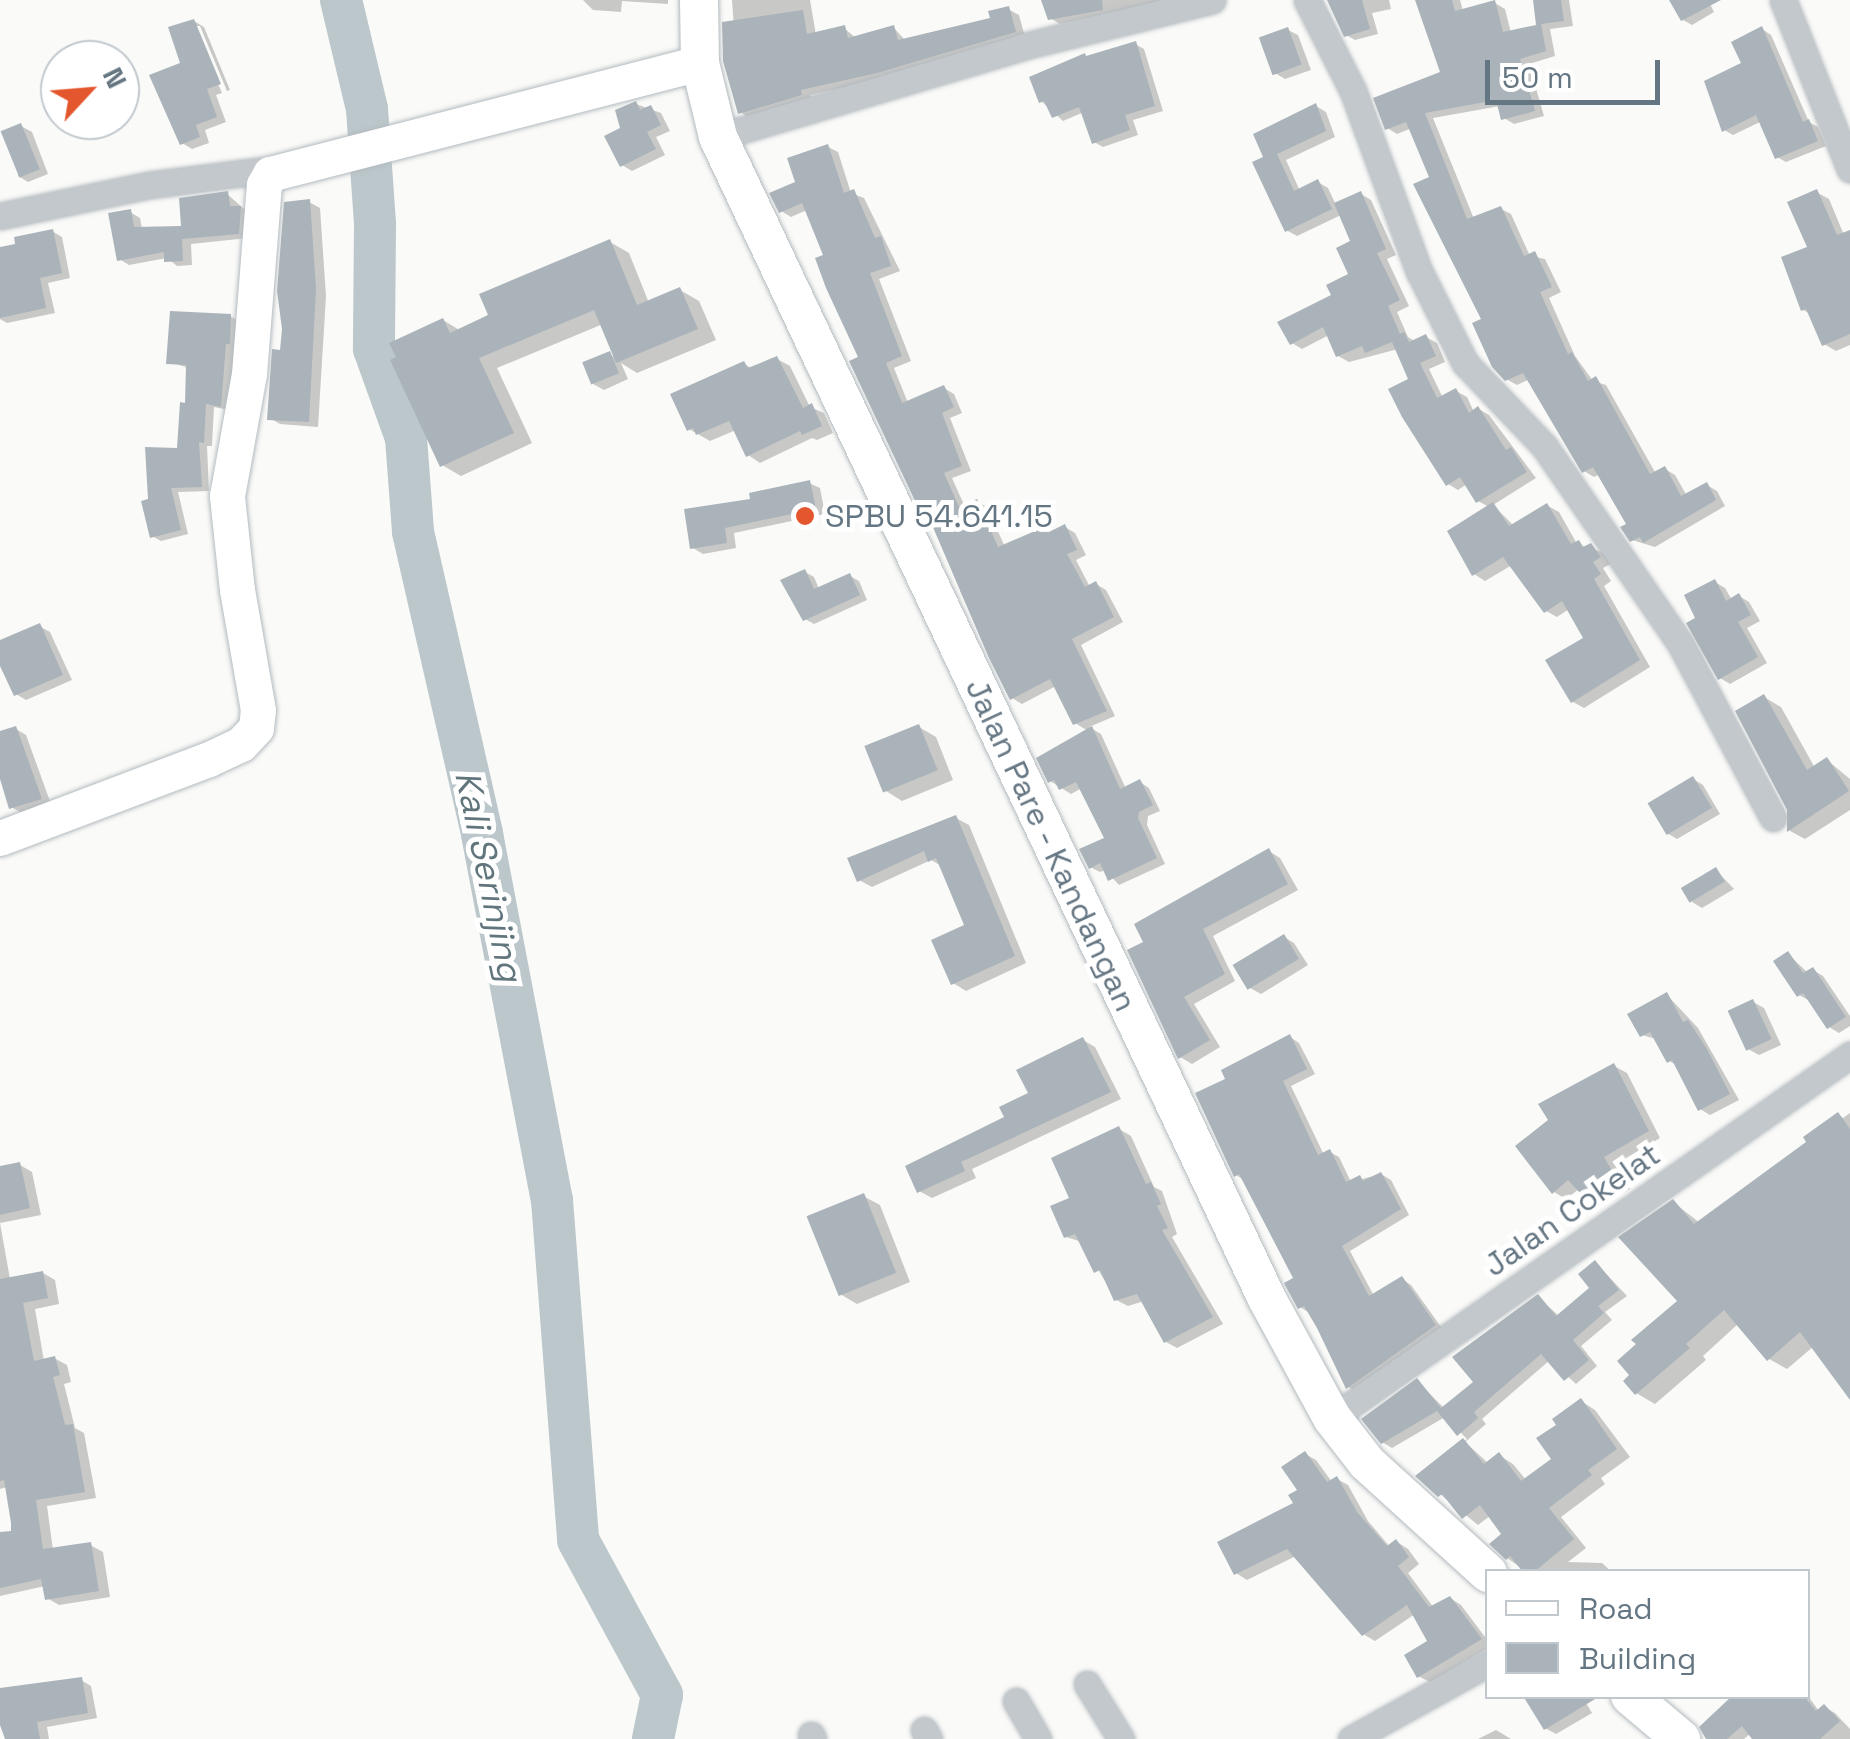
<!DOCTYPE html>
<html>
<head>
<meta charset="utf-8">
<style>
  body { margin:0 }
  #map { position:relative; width:1850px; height:1739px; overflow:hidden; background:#fafaf8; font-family:"Space Grotesk",sans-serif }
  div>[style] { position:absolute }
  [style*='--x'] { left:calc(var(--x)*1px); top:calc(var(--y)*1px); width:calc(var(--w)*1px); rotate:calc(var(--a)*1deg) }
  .shadow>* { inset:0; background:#0003 }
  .river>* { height:42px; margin:-21px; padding:0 21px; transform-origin:21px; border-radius:21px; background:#bbc7cb }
  .building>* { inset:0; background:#aab3b9; transform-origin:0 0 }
  .roads { filter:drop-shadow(0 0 2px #b3babf) drop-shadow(0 0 2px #b3babf) }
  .street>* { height:25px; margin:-12.5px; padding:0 12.5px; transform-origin:12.5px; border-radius:12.5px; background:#c3c8cc }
  .secondary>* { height:35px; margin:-17.5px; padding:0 17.5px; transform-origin:17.5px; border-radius:17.5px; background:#fff }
  .primary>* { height:38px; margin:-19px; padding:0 19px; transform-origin:19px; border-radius:19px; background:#fff }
  .dots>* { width:28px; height:28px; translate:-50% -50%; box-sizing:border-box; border:5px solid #fff; border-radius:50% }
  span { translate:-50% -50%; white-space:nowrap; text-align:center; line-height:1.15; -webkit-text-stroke:10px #fff; paint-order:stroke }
  .poi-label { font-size:32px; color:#657683 }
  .left { translate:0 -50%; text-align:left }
  .street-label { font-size:32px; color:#657683 }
  .water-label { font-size:35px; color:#60757c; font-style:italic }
  .legend { position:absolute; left:1485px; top:1569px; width:325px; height:130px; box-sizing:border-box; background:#fff; border:2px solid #c1c8cd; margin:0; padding:12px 18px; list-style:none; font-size:30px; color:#657683 }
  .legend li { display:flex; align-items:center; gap:20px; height:50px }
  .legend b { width:50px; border:2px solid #c1c8cd }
  .north { position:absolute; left:40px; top:40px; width:100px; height:100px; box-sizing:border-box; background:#fff; border:2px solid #c1c8cd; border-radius:50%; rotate:64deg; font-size:28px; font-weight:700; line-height:40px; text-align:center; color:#657683 }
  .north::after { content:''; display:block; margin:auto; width:35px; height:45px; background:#e4572e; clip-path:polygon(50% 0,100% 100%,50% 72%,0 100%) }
  .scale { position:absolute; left:1485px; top:60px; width:175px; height:45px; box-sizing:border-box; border:5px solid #657683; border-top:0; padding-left:12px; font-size:30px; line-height:35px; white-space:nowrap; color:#657683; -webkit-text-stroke:8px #fff; paint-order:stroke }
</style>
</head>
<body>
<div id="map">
  <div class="shadow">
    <div style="clip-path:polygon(583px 0,668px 0,668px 4px,622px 1px,621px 12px,593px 10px)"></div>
    <div style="clip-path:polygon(732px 0,810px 0,816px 35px,844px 28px,856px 38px,894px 28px,906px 41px,993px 19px,1008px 9px,1019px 15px,1025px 37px,889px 77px,810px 95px,812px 100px,751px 119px,740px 112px)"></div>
    <div style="clip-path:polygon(1044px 0,1167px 0,1060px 24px,1050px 18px)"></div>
    <div style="clip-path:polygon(1328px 0,1389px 0,1391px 9px,1372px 13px,1378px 34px,1355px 40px,1346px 35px)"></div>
    <div style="clip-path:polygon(1418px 0,1460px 0,1463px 11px,1495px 3px,1505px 9px,1511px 33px,1539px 27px,1535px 0,1569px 0,1573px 26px,1550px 29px,1555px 56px,1529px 64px,1544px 116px,1514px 124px,1504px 118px,1500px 106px,1433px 118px,1474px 219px,1501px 209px,1511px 214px,1530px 256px,1545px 259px,1561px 292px,1549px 298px,1575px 356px,1593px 381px,1606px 385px,1656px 474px,1665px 469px,1675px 475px,1687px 496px,1707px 485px,1717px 491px,1725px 506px,1655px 547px,1632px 540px,1629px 525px,1600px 474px,1594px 477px,1584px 471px,1530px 379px,1517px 385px,1506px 379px,1412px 128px,1397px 134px,1387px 128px,1443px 74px)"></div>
    <div style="clip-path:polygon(1672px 0,1708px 0,1714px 12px,1692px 25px,1683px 20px)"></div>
    <div style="clip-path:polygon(194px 21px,204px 27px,230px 90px,227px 91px,200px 26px,194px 26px,222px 93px,216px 95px,226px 122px,205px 130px,209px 143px,192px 149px,182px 143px,183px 64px)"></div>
    <div style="clip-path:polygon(1762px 29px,1771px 35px,1809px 122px,1818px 127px,1826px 146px,1786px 162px,1777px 157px,1762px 121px,1733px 135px,1724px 130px,1744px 64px)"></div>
    <div style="clip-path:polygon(1288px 30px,1298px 35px,1311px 70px,1285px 79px,1275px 73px)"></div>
    <div style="clip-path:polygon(1135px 44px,1144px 49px,1163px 111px,1133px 120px,1138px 135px,1103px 147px,1094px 142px,1084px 112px,1063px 121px,1041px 101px,1089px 58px)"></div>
    <div style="clip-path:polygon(636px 104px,661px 113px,670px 131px,656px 137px,665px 155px,632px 171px,622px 165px,623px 129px)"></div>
    <div style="clip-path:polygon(1316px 106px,1326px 112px,1335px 137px,1286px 160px,1300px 191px,1318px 182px,1328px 188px,1336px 205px,1361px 194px,1371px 200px,1396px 255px,1387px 259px,1409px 306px,1397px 312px,1408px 337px,1416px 342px,1426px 337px,1437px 343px,1445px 362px,1429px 369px,1443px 398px,1456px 391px,1467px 397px,1474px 412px,1479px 409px,1489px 415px,1536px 478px,1493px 505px,1514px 526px,1548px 506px,1559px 512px,1577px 544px,1602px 552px,1611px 564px,1603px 568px,1611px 581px,1604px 586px,1650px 667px,1584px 708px,1573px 702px,1586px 639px,1569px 609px,1557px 617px,1546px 611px,1512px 565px,1485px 581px,1474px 574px,1489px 507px,1478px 501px,1467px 484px,1458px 490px,1448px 484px,1398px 349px,1349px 362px,1338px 356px,1329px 335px,1302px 349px,1292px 343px,1351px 275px,1353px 243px,1341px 215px,1297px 236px,1286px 230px,1266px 159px)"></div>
    <div style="clip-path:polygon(21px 126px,32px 132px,48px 174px,28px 182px,18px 176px)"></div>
    <div style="clip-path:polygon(828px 147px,838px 152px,851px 193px,864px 198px,900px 271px,879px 279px,911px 361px,894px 368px,908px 403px,944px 388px,954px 394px,962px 413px,950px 418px,971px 471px,952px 478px,965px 507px,977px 502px,987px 507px,1005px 547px,1044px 529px,1051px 534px,1065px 527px,1075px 533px,1086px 555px,1076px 560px,1090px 587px,1096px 584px,1106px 590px,1123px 622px,1081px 645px,1115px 716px,1089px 727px,1101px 734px,1126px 789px,1140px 782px,1149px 788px,1160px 811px,1148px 816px,1147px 825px,1165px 864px,1119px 885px,1105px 870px,1100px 872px,1090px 867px,1107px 839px,1082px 788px,1071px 794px,1050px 781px,1088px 731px,1075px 723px,1056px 686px,1022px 704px,1012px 698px,960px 591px,963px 590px,934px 523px,926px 518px,807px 210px,791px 217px,781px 211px)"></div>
    <div style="clip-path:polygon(1816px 192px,1829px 199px,1844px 235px,1850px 232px,1850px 345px,1836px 351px,1824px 344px,1811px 314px,1803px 310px)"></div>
    <div style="clip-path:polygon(227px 194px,250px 214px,248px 238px,191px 244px,192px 265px,177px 266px,167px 258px,129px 265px,119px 259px,130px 212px,140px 218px,142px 229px,184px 228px)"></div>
    <div style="clip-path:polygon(309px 202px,320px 208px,326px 296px,318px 427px,280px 424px,270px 418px)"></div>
    <div style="clip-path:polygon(52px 231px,62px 237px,70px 278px,48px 283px,55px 313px,7px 323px,0 319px,0 252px)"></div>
    <div style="clip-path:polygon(610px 242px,629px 253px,649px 303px,680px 290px,699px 301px,716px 340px,637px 373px,621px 363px,628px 379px,604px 390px,593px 384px,609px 354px,617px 359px,603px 324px,497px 368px,532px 443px,461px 476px,442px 465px,443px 320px,461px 331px)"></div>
    <div style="clip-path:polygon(230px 316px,239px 321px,229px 410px,214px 407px,212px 446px,207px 446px,209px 491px,178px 492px,188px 534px,161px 541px,152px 536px,151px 501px,180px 451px,187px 406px,189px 368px,169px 362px)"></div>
    <div style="clip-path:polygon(777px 359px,790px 366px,810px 407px,824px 413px,833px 433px,817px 440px,812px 438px,760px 463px,748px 455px,736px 430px,710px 441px,689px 429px,744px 364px,753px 369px)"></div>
    <div style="clip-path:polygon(809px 483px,820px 488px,825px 514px,734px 533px,736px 548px,703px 554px,693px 548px,753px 501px)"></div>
    <div style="clip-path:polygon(805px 572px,814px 577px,819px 589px,850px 576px,859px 581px,867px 600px,814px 624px,805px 619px)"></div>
    <div style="clip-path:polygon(1715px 582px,1725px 588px,1732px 600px,1739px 596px,1749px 602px,1760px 621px,1747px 628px,1767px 663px,1730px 684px,1720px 678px,1699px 619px)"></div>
    <div style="clip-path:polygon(39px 626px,50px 632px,72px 680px,26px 700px,16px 694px,0 663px,0 642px)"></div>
    <div style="clip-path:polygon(1764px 697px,1781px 707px,1815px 768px,1827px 760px,1850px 779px,1850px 810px,1805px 839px,1790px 831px,1790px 810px)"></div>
    <div style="clip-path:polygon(919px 727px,936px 737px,953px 780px,902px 801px,886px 791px)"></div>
    <div style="clip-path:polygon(16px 729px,26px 735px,51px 804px,22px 813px,11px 807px,0 765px,0 734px)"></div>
    <div style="clip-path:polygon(1693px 779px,1703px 785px,1720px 814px,1677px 839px,1667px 833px)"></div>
    <div style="clip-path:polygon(956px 818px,969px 825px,1026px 963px,966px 991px,953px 983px,967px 926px,943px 867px,931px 860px,872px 887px,859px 880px)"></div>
    <div style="clip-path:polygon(1269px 851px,1280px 858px,1298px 890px,1213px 936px,1235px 981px,1194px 1004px,1220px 1047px,1192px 1064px,1180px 1057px,1146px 943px)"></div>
    <div style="clip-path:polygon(1716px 870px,1734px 889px,1702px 908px,1692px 902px)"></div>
    <div style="clip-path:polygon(1284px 937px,1294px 943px,1308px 965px,1261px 994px,1250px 988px)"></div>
    <div style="clip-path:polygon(1788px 954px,1808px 973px,1813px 970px,1823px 976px,1850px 1016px,1850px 1026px,1839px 1033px,1829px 1027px,1810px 1001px,1799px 995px)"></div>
    <div style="clip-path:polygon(1667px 995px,1698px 1028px,1739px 1100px,1710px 1115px,1700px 1109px,1678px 1066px,1669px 1061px,1656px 1039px,1642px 1035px)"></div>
    <div style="clip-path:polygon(1753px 1002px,1764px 1008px,1781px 1045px,1759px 1055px,1748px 1049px)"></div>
    <div style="clip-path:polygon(1290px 1037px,1299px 1043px,1315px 1074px,1291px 1086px,1324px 1155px,1330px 1152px,1339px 1157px,1351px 1182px,1381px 1174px,1391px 1180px,1409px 1215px,1350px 1251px,1374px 1296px,1402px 1279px,1411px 1285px,1444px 1331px,1357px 1392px,1348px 1387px,1311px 1314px,1300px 1307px,1297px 1279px,1244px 1180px,1236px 1175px,1229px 1080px)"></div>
    <div style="clip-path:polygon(1083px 1040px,1095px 1047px,1121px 1099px,972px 1169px,976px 1178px,932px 1198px,919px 1191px,1007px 1119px)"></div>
    <div style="clip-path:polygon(1614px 1066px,1627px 1073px,1660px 1138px,1616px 1164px,1630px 1189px,1608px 1202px,1579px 1189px,1566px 1199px,1554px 1192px)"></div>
    <div style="clip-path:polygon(1850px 1113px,1850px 1394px,1814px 1346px,1787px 1369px,1769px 1359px,1738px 1324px,1703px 1356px,1706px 1360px,1655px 1404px,1636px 1393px,1681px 1301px,1673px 1202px,1700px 1223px,1810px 1143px,1838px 1115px,1843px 1118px)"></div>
    <div style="clip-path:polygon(1119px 1129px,1131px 1136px,1154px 1187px,1162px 1191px,1177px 1234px,1172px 1237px,1223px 1324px,1177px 1348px,1166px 1342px,1144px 1301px,1128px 1306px,1116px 1300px,1082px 1242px,1066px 1237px,1073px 1199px)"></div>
    <div style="clip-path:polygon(20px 1165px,32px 1172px,41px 1215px,0 1223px,0 1169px)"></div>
    <div style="clip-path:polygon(863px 1196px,880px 1205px,910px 1282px,857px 1304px,840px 1294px)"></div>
    <div style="clip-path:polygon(0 1223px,10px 1279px,43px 1273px,55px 1280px,59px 1304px,35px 1309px,44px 1361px,54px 1358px,67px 1365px,71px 1382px,64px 1384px,75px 1428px,84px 1433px,96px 1498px,47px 1506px,53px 1550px,90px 1545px,103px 1552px,110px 1597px,59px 1605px,47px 1598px,45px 1586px,0 1596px,0 1535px,13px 1533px,7px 1487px,0 1489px)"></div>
    <div style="clip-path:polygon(1596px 1263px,1627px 1296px,1605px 1312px,1612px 1320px,1581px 1346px,1597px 1366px,1576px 1384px,1550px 1360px,1482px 1419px,1486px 1424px,1465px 1442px,1488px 1463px,1499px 1455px,1513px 1464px,1526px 1480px,1554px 1459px,1559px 1425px,1581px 1401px,1595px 1410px,1630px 1457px,1601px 1478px,1605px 1484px,1561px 1517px,1586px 1548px,1568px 1562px,1602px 1563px,1612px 1572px,1527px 1572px,1507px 1558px,1504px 1534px,1490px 1516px,1478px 1525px,1419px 1477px,1467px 1439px,1445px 1417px,1392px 1448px,1382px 1442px,1417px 1381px,1444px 1408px,1477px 1382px,1538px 1297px,1559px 1316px,1592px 1288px)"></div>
    <div style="clip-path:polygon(1305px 1454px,1316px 1460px,1332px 1482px,1337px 1479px,1348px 1485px,1368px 1521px,1390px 1547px,1397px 1542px,1408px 1549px,1419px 1564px,1408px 1573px,1434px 1608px,1450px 1598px,1461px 1605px,1488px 1641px,1488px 1648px,1430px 1682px,1418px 1676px,1431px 1642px,1415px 1614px,1375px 1641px,1363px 1634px,1296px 1556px,1247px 1580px,1236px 1573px,1297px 1504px)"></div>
    <div style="clip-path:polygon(81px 1680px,91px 1686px,97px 1718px,47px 1727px,49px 1739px,7px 1739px,0 1691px)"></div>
    <div style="clip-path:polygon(1582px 1696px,1592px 1713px,1556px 1734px,1545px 1728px)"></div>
    <div style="clip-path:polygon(1732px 1696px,1808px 1696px,1819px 1711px,1824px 1707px,1835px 1713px,1850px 1729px,1850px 1739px,1756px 1739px,1751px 1733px,1744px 1739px,1709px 1739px)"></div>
    <div style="clip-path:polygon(1496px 1730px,1511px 1739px,1478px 1739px)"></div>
  </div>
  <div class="river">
    <div style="--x:341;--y:0;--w:112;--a:76.6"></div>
    <div style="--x:367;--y:109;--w:115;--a:86"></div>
    <div style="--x:375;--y:224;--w:125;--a:90.5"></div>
    <div style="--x:374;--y:349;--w:95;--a:70.2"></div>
    <div style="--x:406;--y:438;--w:94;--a:85.7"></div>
    <div style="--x:413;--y:532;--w:310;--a:77.1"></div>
    <div style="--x:482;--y:834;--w:373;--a:79.2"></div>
    <div style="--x:552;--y:1200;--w:341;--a:85.6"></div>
    <div style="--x:578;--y:1540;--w:176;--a:61.5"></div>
    <div style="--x:662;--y:1695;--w:45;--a:101.6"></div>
  </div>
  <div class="building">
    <div style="clip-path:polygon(1041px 0,1102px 0,1103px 10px,1048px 20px)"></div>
    <div style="clip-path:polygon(1327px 0,1362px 0,1370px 29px,1344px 37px)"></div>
    <div style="clip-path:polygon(1415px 0,1452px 0,1455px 11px,1495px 0,1503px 32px,1536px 25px,1533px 0,1561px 0,1564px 21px,1541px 24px,1546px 51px,1520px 59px,1535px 111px,1501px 120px,1496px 100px,1425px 113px,1467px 219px,1501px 206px,1524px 256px,1535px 251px,1552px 287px,1540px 292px,1568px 354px,1572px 352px,1588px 381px,1596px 376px,1650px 474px,1665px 466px,1681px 496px,1707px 482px,1716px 500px,1643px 543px,1640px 537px,1630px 542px,1620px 527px,1626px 524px,1593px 467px,1582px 473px,1523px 373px,1505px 381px,1492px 367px,1472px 323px,1481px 319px,1413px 184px,1429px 177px,1406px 122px,1385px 130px,1373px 98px,1440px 72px)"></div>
    <div style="clip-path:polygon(1669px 0,1721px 0,1681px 21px)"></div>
    <div style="clip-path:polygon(1009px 6px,1016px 32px,877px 73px,801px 90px,802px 95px,738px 114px,723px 61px,722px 22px,803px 10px,807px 34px,845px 25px,848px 38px,894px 25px,898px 40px,990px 18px,988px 11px)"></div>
    <div style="clip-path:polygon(194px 19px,221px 84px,207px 89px,217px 117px,196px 125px,200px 137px,180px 145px,149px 75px,180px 63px,168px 27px)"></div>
    <div style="clip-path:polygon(1762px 26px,1803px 122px,1809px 119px,1818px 141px,1775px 159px,1756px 115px,1722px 132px,1704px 81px,1741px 63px,1731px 42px)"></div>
    <div style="left:1288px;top:27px;width:40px;height:31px;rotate:70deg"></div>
    <div style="clip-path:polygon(1136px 41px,1155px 106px,1125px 115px,1130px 130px,1092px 144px,1079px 107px,1052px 118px,1044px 101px,1039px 103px,1029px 77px,1085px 53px,1086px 56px)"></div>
    <div style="clip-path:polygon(636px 101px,640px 110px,651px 105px,661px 125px,647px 132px,656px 149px,620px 167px,604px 136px,620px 128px,615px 110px)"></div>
    <div style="clip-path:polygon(1316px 103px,1326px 131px,1277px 154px,1294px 191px,1318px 179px,1332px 209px,1285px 232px,1252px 162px,1263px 157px,1253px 134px)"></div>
    <div style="left:21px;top:123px;width:50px;height:22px;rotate:68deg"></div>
    <div style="clip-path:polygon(828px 144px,844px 193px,854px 189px,875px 238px,881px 236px,891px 266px,870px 273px,902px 356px,886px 363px,902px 403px,944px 385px,954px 407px,942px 413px,962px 466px,944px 473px,959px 507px,977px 499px,998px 547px,1044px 527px,1047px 533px,1065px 524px,1077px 550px,1067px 554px,1085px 587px,1096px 581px,1114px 617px,1072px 639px,1107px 711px,1073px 725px,1050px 679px,1010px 700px,989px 658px,929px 518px,924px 520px,849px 361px,858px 357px,826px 288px,815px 258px,823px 255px,802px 203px,779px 213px,769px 193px,795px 182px,787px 158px)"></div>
    <div style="clip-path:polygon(1817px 189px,1837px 235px,1850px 230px,1850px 334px,1822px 346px,1806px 309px,1801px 311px,1781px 257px,1807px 247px,1787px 202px)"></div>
    <div style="clip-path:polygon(228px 191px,230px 206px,241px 206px,239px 234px,182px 239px,183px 261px,164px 262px,164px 252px,117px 261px,108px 213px,131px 209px,134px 227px,181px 226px,179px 198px)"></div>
    <div style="clip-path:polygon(1361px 191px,1386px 249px,1377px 253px,1400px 300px,1388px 306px,1400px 334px,1404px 332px,1409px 342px,1426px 334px,1436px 356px,1420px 363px,1437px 398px,1456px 388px,1469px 413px,1478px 406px,1506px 450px,1511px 447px,1527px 472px,1476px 503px,1460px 477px,1446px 486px,1402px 417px,1388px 389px,1408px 379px,1392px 342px,1365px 353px,1362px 346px,1336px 357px,1323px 327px,1290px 345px,1277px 322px,1331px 295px,1326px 285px,1348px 274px,1336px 248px,1350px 241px,1334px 203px)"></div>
    <div style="clip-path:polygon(310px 199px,316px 289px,309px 422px,267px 420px,272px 349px,280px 350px,282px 329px,277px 291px,284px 202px)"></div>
    <div style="clip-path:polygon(53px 229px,62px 273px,40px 278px,46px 308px,0 318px,0 247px,15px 244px,14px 237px)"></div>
    <div style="clip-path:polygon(610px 239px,637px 305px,680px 287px,698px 329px,616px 363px,594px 310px,479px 358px,514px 433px,440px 467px,390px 360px,396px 357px,389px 343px,443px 318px,450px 333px,488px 315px,479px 294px)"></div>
    <div style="clip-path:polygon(170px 311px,231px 314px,230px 344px,226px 344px,221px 407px,206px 404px,204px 443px,199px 442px,202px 487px,171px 488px,181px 530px,150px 538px,141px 501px,148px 499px,145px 447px,177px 448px,180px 402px,185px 403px,186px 365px,166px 364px)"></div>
    <div style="left:610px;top:351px;width:24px;height:30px;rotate:68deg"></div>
    <div style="clip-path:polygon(777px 356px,803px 408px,812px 403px,822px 426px,802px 435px,800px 431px,746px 457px,729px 421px,696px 435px,693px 428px,687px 431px,670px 394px,744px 361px,748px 368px)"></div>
    <div style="clip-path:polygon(810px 480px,816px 509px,725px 528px,727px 543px,690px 549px,684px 509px,750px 499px,749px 493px)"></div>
    <div style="clip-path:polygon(1493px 502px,1509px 526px,1547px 503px,1571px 544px,1579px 540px,1583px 547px,1591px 543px,1601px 557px,1593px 562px,1601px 574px,1594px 579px,1640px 660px,1571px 703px,1545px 660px,1583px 638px,1562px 601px,1544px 613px,1503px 557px,1472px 576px,1447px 531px)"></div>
    <div style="clip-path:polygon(805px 569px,814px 589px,850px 573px,860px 595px,803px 621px,780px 580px)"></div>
    <div style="clip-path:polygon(1715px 579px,1726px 601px,1739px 593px,1751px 615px,1738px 622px,1758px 657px,1718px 680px,1686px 623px,1695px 618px,1684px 595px)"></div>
    <div style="clip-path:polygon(40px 623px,63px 675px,14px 696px,0 666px,0 640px)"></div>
    <div style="clip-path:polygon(1764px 694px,1807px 770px,1827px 757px,1849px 791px,1787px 832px,1787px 810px,1735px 711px)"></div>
    <div style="left:919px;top:724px;width:50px;height:59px;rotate:68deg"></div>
    <div style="clip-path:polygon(16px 726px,42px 799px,9px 809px,0 779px,0 731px)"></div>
    <div style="clip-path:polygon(1092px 726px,1120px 789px,1140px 779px,1153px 805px,1139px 812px,1138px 818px,1157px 858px,1108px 881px,1100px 863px,1089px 869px,1079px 849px,1104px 838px,1076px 782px,1059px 790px,1054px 780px,1048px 783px,1036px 758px)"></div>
    <div style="left:1693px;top:776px;width:37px;height:53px;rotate:59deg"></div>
    <div style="clip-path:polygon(956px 815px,1015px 956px,951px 985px,931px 940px,964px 925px,936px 858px,928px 862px,924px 851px,857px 882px,847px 858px)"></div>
    <div style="clip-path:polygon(1269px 848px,1288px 884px,1203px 929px,1225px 974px,1184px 997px,1210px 1040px,1178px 1059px,1127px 950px,1143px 942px,1134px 924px)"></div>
    <div style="left:1716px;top:867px;width:17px;height:41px;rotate:59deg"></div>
    <div style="left:1284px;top:934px;width:29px;height:60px;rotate:59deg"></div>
    <div style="clip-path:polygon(1788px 951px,1803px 973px,1813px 967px,1846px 1017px,1827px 1029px,1803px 993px,1797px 997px,1773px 961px)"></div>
    <div style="clip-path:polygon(1667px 992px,1683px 1022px,1688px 1020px,1707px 1049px,1730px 1094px,1698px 1111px,1672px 1060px,1667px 1063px,1650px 1032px,1640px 1037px,1627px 1014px)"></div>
    <div style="left:1753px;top:999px;width:44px;height:28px;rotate:65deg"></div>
    <div style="clip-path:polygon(1290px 1034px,1307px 1069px,1283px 1081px,1318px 1155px,1330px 1149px,1346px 1182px,1360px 1175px,1363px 1181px,1381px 1172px,1401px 1209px,1342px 1246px,1369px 1296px,1402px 1276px,1436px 1325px,1346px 1389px,1317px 1328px,1304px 1306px,1298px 1309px,1286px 1287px,1284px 1283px,1293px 1278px,1239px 1174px,1234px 1177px,1195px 1093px,1225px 1079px,1221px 1070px)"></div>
    <div style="clip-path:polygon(1083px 1037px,1111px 1092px,961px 1162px,965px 1171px,917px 1193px,905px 1166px,1004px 1117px,999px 1107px,1028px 1093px,1016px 1070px)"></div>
    <div style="clip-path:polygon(1614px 1063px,1649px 1131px,1604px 1157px,1618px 1181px,1593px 1196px,1588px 1188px,1581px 1194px,1568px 1180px,1552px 1194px,1515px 1146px,1548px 1120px,1538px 1104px)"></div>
    <div style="clip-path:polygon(1838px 1112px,1850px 1129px,1850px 1400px,1800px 1332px,1767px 1361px,1724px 1310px,1686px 1344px,1690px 1348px,1635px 1395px,1623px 1381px,1629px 1375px,1617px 1361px,1636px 1344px,1631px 1340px,1677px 1301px,1618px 1237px,1673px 1199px,1694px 1224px,1806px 1142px,1803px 1137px)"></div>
    <div style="clip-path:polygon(1119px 1126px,1146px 1184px,1151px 1182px,1161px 1204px,1157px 1206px,1168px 1228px,1162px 1230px,1213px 1317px,1164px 1343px,1137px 1294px,1114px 1301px,1100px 1270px,1094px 1273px,1075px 1234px,1064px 1238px,1050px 1206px,1069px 1198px,1051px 1158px)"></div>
    <div style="clip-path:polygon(20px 1162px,30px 1208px,0 1215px,0 1166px)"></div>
    <div style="left:864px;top:1193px;width:86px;height:62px;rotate:68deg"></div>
    <div style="clip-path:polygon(1595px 1260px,1619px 1290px,1598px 1306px,1604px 1313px,1573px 1340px,1589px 1360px,1564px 1381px,1541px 1354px,1474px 1412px,1478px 1418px,1457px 1436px,1437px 1411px,1381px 1444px,1361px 1419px,1417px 1378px,1441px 1408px,1473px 1382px,1452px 1357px,1538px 1294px,1556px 1316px,1589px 1288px,1578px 1274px)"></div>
    <div style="clip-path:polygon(43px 1271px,48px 1298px,23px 1303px,34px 1361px,55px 1356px,60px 1375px,53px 1377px,65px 1425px,73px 1424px,85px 1492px,36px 1500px,43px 1549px,91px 1542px,99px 1591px,45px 1600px,41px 1579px,0 1588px,0 1532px,11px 1531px,11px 1523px,4px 1480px,0 1481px,0 1279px)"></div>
    <div style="clip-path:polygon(1581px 1398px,1617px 1449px,1588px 1470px,1592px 1475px,1549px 1508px,1574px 1539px,1534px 1572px,1523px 1572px,1510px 1556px,1506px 1560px,1489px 1544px,1501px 1534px,1480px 1505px,1462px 1519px,1442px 1494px,1438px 1497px,1415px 1476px,1463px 1438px,1484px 1464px,1499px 1452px,1521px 1481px,1551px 1459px,1536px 1438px,1556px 1425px,1552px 1419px)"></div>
    <div style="clip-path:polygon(1305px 1451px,1327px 1482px,1337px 1476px,1357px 1512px,1387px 1546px,1396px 1539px,1409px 1557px,1398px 1566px,1429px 1607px,1450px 1596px,1482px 1639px,1417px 1678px,1404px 1655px,1427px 1641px,1407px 1605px,1362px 1636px,1287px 1549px,1234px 1575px,1217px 1542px,1293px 1503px,1288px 1495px,1297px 1490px,1281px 1467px)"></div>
    <div style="clip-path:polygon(82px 1677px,88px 1713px,37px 1722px,40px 1739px,5px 1739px,0 1725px,0 1688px)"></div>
    <div style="clip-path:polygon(1523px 1696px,1600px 1696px,1544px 1730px)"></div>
    <div style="clip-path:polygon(1732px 1696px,1804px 1696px,1816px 1711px,1824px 1704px,1840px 1721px,1820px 1739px,1752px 1739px,1742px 1726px,1727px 1739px,1706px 1739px,1699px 1727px)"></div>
  </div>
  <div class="roads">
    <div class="street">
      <div style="--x:1307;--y:0;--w:102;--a:63.2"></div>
      <div style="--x:1353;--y:91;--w:192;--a:69.9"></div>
      <div style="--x:1419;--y:271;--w:103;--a:63.4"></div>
      <div style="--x:1465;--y:363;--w:115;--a:46.4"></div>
      <div style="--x:1544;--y:446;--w:239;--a:55.4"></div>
      <div style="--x:1680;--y:643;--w:198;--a:62"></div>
      <div style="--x:1783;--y:0;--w:182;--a:68.4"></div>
      <div style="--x:718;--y:137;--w:316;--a:-16.5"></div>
      <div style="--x:1021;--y:47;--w:197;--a:-13.8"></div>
      <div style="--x:0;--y:216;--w:152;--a:-11.8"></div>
      <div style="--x:149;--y:185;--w:134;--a:-7.3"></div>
      <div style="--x:1332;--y:1418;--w:633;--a:-35.02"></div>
      <div style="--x:1087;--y:1684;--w:65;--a:58.3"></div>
      <div style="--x:1016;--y:1701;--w:44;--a:59.9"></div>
      <div style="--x:924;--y:1730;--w:10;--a:61"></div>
      <div style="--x:811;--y:1735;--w:4;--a:63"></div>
      <div style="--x:1351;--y:1739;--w:157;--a:-29"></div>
    </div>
    <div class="secondary">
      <div style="--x:0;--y:838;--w:223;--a:-20.7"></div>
      <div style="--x:209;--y:759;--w:35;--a:-25"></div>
      <div style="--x:241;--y:744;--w:22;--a:-47"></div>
      <div style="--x:256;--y:728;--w:18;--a:-84"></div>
      <div style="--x:258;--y:710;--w:122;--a:-99.9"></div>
      <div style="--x:237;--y:590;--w:95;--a:-96.1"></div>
      <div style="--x:227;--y:496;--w:124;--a:-79.8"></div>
      <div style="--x:249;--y:374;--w:190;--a:-85.5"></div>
      <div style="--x:264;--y:185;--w:13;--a:-61"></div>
      <div style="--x:270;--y:174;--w:444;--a:-14.5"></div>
    </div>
    <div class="primary">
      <div style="--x:699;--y:0;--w:63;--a:89.1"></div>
      <div style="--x:700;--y:63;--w:76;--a:76.3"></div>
      <div style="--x:718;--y:137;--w:1283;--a:64.71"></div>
      <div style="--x:1266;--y:1297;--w:138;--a:61.4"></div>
      <div style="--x:1332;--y:1418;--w:57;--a:52.1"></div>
      <div style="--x:1367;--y:1463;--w:164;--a:42.3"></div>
      <div style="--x:1630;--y:1696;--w:67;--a:40.1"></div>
    </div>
  </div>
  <div class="dots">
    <div style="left:805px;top:516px;background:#e4572e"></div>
  </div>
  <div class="poi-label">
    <span class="left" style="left:825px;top:516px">SPBU 54.641.15</span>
  </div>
  <div class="street-label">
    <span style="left:1051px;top:845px;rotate:65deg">Jalan Pare - Kandangan</span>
    <span style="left:1572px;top:1210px;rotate:-35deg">Jalan Cokelat</span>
  </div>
  <div class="water-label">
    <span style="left:489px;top:876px;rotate:78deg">Kali Serinjing</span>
  </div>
  <ul class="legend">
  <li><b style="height:12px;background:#fff"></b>Road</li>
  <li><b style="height:28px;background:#aab3b9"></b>Building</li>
  </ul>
  <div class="north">N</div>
  <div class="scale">50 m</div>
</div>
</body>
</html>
